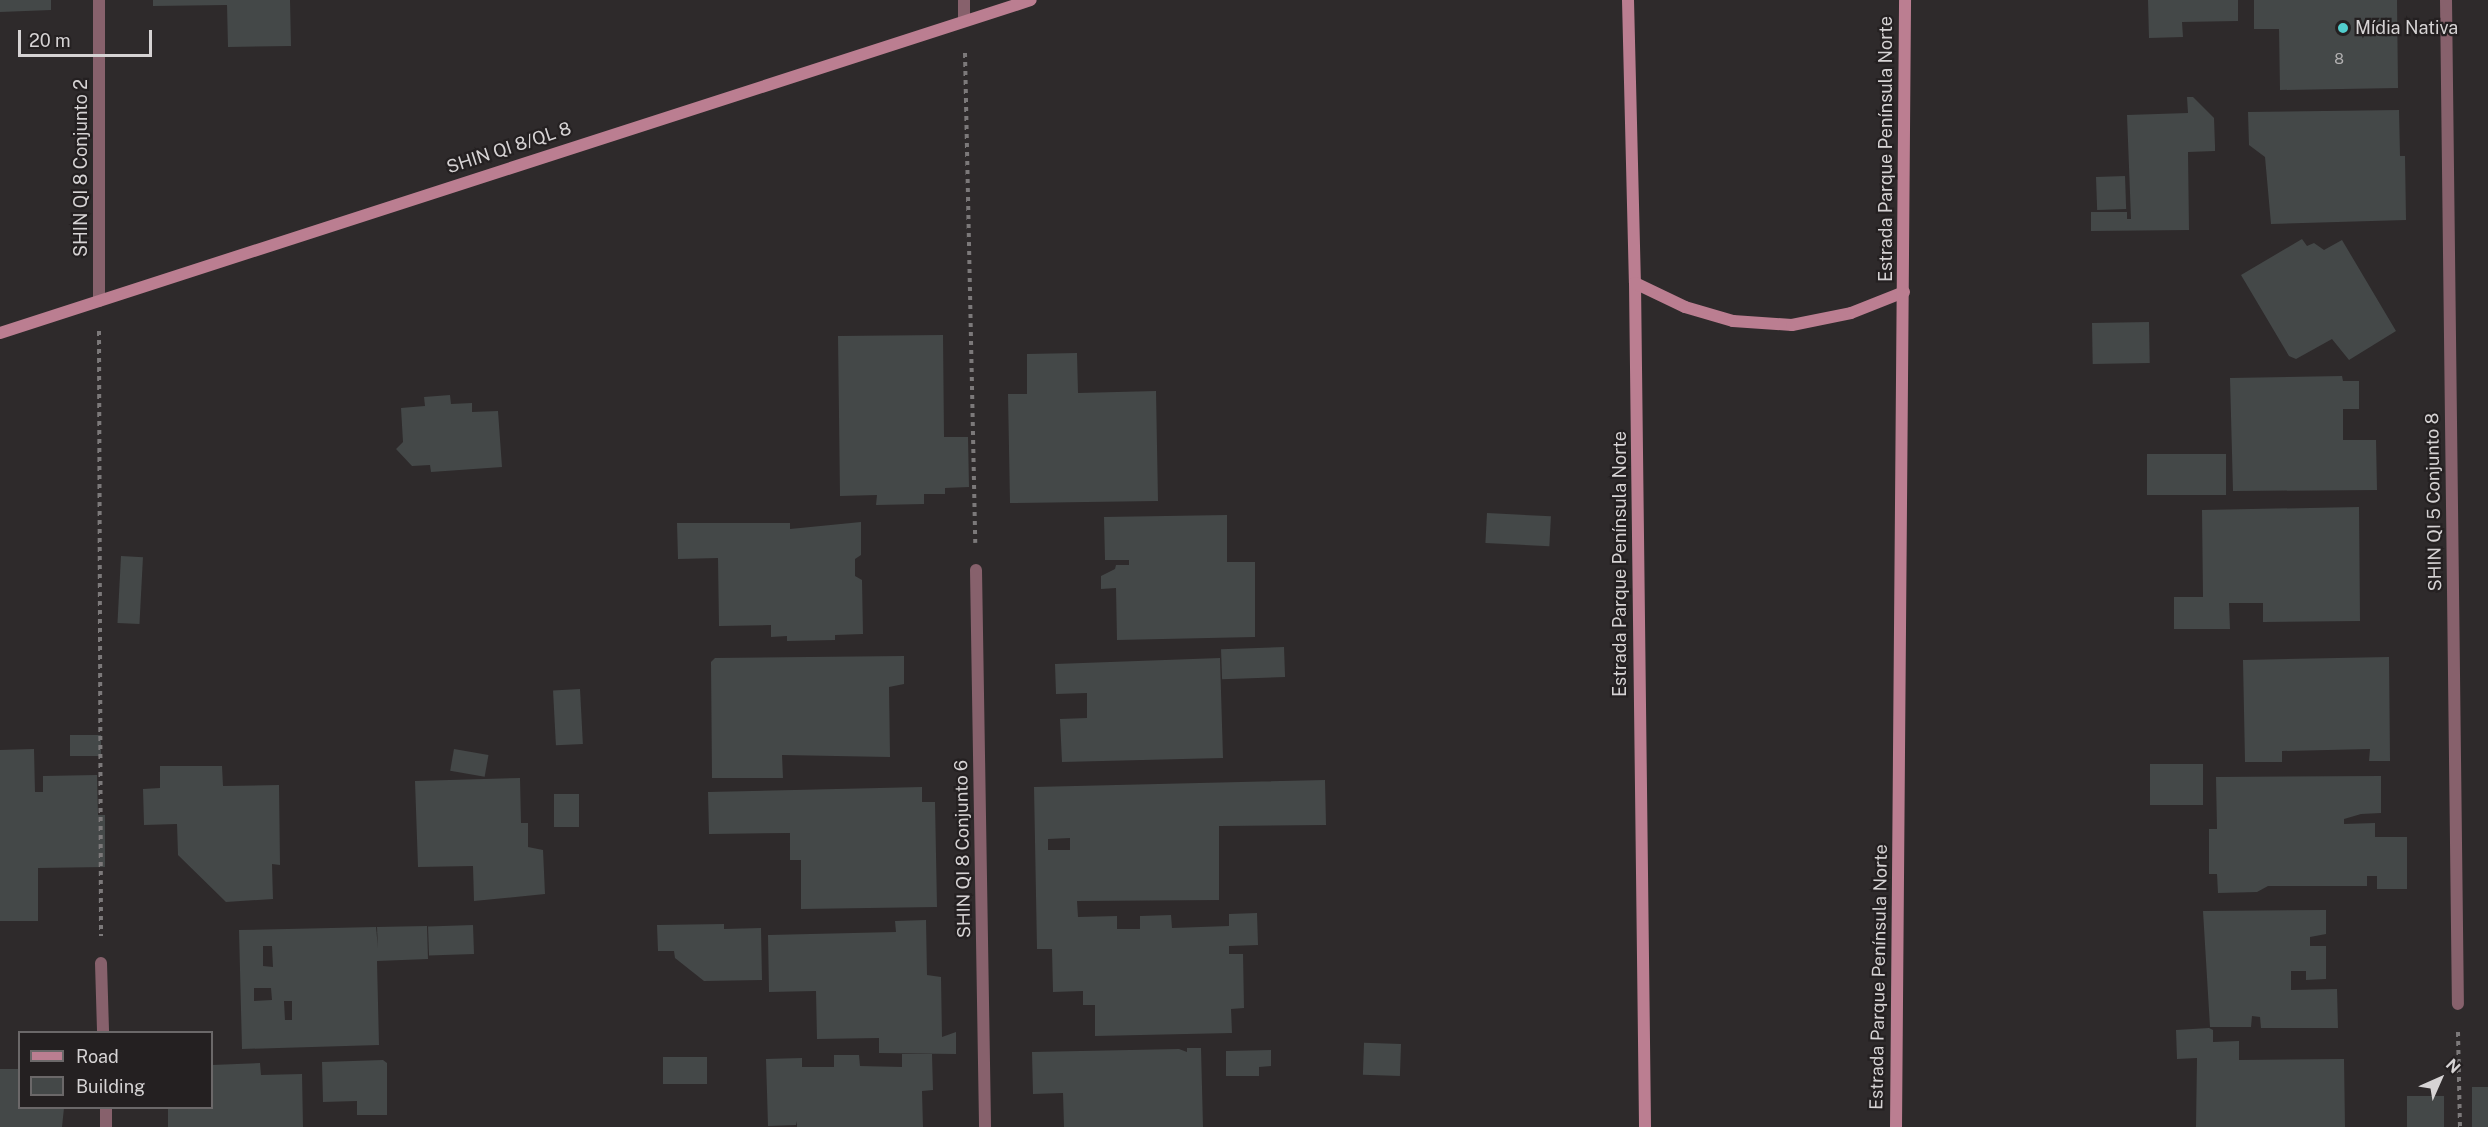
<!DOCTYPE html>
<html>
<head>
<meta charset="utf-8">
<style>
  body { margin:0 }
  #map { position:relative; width:2488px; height:1127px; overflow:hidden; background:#2e2a2b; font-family:"Public Sans",sans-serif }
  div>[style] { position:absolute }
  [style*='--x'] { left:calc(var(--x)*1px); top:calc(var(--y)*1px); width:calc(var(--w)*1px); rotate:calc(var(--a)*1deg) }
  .building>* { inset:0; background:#444848; transform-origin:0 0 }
  .path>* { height:4px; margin-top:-2px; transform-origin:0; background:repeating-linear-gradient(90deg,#7c797a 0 4.5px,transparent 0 9px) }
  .street>* { height:12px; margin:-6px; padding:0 6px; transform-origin:6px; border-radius:6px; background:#87616c }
  .secondary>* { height:12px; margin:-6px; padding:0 6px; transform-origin:6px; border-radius:6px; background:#bb7e91 }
  .dots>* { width:16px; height:16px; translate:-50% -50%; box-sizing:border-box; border:3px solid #242021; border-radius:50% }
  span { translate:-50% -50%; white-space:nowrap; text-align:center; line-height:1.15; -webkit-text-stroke:4.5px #242021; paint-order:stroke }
  .number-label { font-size:15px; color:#b2b0b1 }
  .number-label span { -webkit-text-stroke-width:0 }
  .poi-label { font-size:18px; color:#d6d3d4 }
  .left { translate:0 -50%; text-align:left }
  .street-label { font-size:18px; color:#d6d3d4 }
  .legend { position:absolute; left:18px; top:1031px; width:195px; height:78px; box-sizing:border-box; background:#242021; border:2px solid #6b6869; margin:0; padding:8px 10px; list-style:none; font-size:18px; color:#d6d3d4 }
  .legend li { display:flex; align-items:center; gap:12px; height:30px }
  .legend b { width:30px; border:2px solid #6b6869 }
  .north { position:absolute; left:2410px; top:1049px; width:60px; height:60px; -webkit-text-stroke:4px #242021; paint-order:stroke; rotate:45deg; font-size:16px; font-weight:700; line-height:24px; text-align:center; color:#d6d3d4 }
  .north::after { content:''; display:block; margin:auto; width:21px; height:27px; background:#d6d3d4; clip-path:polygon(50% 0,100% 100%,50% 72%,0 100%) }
  .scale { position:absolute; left:18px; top:30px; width:134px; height:27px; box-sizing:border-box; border:3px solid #d6d3d4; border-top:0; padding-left:8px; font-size:18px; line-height:21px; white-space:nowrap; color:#d6d3d4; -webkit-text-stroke:4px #242021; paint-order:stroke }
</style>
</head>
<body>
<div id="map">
  <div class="building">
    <div style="clip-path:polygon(0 0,51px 0,51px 10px,0 12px)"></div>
    <div style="clip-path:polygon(153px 0,290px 0,291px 46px,228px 47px,227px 5px,153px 6px)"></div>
    <div style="clip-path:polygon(2148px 0,2238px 0,2238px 21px,2182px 22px,2183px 37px,2149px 38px)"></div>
    <div style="clip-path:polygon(2254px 0,2397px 0,2398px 88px,2280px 90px,2279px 29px,2254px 29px)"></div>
    <div style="clip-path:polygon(2187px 97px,2193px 97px,2214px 118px,2215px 146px,2215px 151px,2188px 152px,2189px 230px,2091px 231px,2091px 212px,2127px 212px,2127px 219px,2131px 219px,2127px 115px,2188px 113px)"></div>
    <div style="clip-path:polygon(2399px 110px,2400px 156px,2405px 156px,2406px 220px,2271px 224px,2265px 157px,2249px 145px,2248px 112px)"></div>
    <div style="left:2125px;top:176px;width:33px;height:29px;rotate:88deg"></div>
    <div style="clip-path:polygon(2302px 239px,2307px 246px,2314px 243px,2324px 250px,2342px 240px,2396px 331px,2349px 360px,2332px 339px,2296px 359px,2289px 356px,2241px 275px)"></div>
    <div style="left:2149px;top:322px;width:41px;height:57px;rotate:89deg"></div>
    <div style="clip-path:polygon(943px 335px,944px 437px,968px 437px,969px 487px,945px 488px,945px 494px,924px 494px,924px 504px,876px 505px,877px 495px,840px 496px,838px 336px)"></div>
    <div style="clip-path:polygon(1077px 353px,1078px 393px,1156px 391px,1158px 501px,1010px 503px,1008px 394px,1027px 394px,1027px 354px)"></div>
    <div style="clip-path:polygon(2342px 376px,2343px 381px,2359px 381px,2359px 409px,2343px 409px,2343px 440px,2376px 440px,2377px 490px,2233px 491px,2230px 378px)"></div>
    <div style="clip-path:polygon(450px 395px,451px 404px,472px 403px,472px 412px,498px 411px,502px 467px,431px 472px,430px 465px,412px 466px,396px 449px,403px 442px,401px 408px,425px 406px,424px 397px)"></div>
    <div style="left:2147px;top:454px;width:79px;height:41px"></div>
    <div style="clip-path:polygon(2359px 507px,2360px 621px,2263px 622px,2263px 603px,2229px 603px,2230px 629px,2174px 629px,2174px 597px,2203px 597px,2202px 510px)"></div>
    <div style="left:1487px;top:513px;width:64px;height:30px;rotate:3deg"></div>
    <div style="clip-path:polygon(1227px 515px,1227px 562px,1255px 562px,1255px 637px,1117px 640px,1116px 588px,1101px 589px,1101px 576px,1115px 569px,1116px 565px,1129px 565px,1129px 560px,1105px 560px,1104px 517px)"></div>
    <div style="clip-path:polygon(861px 522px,861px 555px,855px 559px,855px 576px,862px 580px,863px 634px,835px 635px,835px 640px,787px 641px,787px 636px,771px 637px,771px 625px,719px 626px,718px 558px,678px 559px,677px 523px,790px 523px,790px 529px)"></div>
    <div style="left:121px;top:556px;width:22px;height:67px;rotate:3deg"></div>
    <div style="left:1284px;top:647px;width:30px;height:63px;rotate:88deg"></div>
    <div style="clip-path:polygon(904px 656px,904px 684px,889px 687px,890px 757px,782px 755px,783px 778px,712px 778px,711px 662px,715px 658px)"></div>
    <div style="clip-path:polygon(2389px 657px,2390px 761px,2369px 761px,2370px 749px,2282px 751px,2282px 762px,2245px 762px,2243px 660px)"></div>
    <div style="clip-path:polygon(1220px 658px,1223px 758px,1062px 762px,1060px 719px,1087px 718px,1087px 693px,1056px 694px,1055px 664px)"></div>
    <div style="left:580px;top:689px;width:55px;height:27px;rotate:87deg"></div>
    <div style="left:70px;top:735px;width:31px;height:21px"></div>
    <div style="clip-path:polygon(34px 749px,35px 792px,43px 792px,43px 776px,97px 775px,98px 815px,105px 815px,105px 867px,38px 868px,38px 921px,0 921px,0 750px)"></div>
    <div style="left:454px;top:749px;width:35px;height:22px;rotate:10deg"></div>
    <div style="left:2203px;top:764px;width:41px;height:53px;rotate:90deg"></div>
    <div style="clip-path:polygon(160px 766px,222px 766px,223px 786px,279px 785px,280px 865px,272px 864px,273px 899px,226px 902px,178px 855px,177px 824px,144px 825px,143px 789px,160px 788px)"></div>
    <div style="clip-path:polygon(2381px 776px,2381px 813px,2361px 814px,2344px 819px,2344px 824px,2375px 823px,2375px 837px,2407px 837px,2407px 889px,2377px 889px,2377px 876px,2367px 876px,2367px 886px,2268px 886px,2257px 892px,2218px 893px,2217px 874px,2209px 874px,2209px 829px,2217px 829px,2216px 777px)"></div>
    <div style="clip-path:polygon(520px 778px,521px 823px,528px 823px,528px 847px,543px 850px,545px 894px,474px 901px,473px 866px,418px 867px,415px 781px)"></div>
    <div style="clip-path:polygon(evenodd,1325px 780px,1326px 825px,1219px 826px,1219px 900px,1077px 901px,1078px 917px,1117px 916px,1117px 929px,1140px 929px,1140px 916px,1171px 915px,1172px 928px,1229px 926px,1229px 914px,1257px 913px,1258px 945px,1229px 946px,1229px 954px,1243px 954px,1244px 1008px,1231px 1009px,1232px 1033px,1095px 1036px,1095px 1005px,1083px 1005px,1083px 991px,1053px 992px,1052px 949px,1037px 949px,1034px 787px,1325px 780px,1070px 838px,1070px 850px,1048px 850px,1048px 839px,1070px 838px)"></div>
    <div style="clip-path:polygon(922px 787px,922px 802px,935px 802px,937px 907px,801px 909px,801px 860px,790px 860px,790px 833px,709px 834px,708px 792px)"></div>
    <div style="left:554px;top:794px;width:25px;height:33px"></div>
    <div style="clip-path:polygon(2326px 910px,2326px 934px,2310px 937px,2310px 946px,2326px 946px,2326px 979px,2306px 980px,2306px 971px,2291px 971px,2291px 990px,2337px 989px,2338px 1028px,2261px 1028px,2260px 1017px,2252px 1016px,2251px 1027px,2210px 1027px,2203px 911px)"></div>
    <div style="clip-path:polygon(926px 920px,927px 975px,941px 977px,942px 1037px,956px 1032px,956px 1054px,879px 1053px,879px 1038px,817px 1039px,816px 991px,769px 992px,768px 935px,896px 932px,895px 921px)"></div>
    <div style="clip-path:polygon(724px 924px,724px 929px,761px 928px,762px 980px,704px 981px,675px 958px,674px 951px,658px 951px,657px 925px)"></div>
    <div style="left:473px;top:925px;width:29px;height:45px;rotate:88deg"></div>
    <div style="clip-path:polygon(evenodd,427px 926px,428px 959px,377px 961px,379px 1045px,242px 1049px,239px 930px,376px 927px,378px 948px,377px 927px,427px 926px,263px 946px,272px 946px,273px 967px,263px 966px,263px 946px,427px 926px,254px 988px,271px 988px,272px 1000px,254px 1001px,254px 988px,427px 926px,284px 1001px,292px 1001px,292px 1020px,285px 1020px,284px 1001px)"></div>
    <div style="clip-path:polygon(2209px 1028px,2213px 1030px,2213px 1042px,2239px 1041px,2239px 1060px,2344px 1059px,2345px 1127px,2196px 1127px,2197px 1058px,2177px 1059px,2176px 1030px)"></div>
    <div style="left:1401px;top:1044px;width:32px;height:37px;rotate:92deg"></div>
    <div style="clip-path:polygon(1187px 1048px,1201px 1048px,1203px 1127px,1064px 1127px,1063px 1093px,1033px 1094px,1032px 1052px,1179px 1049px,1187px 1052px)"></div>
    <div style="clip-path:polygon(1271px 1050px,1271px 1066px,1259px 1067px,1259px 1076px,1226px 1076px,1226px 1051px)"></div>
    <div style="clip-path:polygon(902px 1054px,932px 1054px,933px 1090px,922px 1091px,923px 1127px,797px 1127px,797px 1121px,796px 1125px,768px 1126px,766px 1059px,802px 1058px,802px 1067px,834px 1067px,834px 1055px,859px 1055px,860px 1066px,902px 1067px)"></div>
    <div style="left:663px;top:1057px;width:44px;height:27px"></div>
    <div style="clip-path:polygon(383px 1060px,387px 1063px,387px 1115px,357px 1115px,357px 1101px,323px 1102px,322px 1062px)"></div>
    <div style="clip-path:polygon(260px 1063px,261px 1075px,302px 1074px,303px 1127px,168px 1127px,168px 1108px,212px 1108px,212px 1065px)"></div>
    <div style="clip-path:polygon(0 1069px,20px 1069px,20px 1108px,64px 1108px,62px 1127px,0 1127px)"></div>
    <div style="left:2472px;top:1087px;width:16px;height:40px"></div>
    <div style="left:2444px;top:1096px;width:31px;height:37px;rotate:90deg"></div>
  </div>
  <div class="path">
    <div style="--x:965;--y:53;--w:490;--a:88.8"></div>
    <div style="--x:99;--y:331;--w:605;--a:89.81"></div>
    <div style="--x:2458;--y:1032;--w:95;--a:88.8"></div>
  </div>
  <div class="street">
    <div style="--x:99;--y:0;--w:301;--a:90"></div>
    <div style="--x:964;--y:0;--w:19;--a:90"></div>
    <div style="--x:2446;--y:0;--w:1004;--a:89.32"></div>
    <div style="--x:976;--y:570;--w:557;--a:89.07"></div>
    <div style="--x:101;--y:963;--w:69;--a:88.3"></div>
    <div style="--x:106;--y:1108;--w:19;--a:90"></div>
  </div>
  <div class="secondary">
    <div style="--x:1628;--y:0;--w:283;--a:88.6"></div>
    <div style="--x:1635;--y:283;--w:844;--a:89.32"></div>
    <div style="--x:1635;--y:283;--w:55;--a:25.6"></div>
    <div style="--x:1685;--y:307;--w:50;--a:16.3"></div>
    <div style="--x:1733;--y:321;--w:59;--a:3.9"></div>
    <div style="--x:1792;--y:325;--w:60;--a:-11.5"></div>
    <div style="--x:1851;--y:313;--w:57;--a:-21.6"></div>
    <div style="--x:0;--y:333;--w:1083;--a:-17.9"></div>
    <div style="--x:1896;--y:1127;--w:1127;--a:-89.54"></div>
  </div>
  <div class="dots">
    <div style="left:2343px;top:28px;background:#52cdcd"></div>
  </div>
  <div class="number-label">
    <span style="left:2339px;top:59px">8</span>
  </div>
  <div class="poi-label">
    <span class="left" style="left:2355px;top:28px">Mídia Nativa</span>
  </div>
  <div class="street-label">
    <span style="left:509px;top:148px;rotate:-18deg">SHIN QI 8/QL 8</span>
    <span style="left:1886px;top:149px;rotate:-90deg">Estrada Parque Península Norte</span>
    <span style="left:81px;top:168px;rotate:-90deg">SHIN QI 8 Conjunto 2</span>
    <span style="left:2434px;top:502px;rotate:-91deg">SHIN QI 5 Conjunto 8</span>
    <span style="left:1620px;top:564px;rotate:-90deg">Estrada Parque Península Norte</span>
    <span style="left:963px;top:849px;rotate:-91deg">SHIN QI 8 Conjunto 6</span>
    <span style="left:1879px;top:977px;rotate:-89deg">Estrada Parque Península Norte</span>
  </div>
  <ul class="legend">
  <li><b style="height:8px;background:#bb7e91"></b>Road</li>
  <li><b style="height:16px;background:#444848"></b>Building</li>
  </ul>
  <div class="north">N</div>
  <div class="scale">20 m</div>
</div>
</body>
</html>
